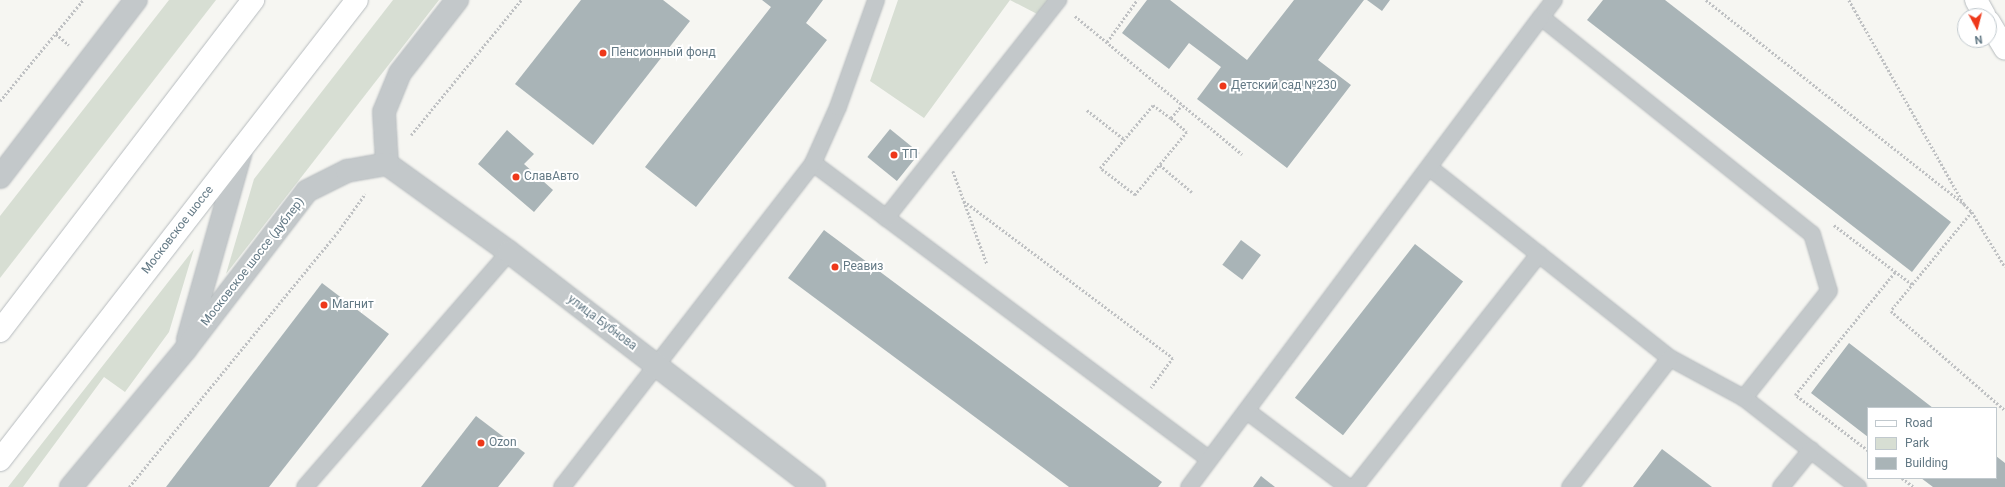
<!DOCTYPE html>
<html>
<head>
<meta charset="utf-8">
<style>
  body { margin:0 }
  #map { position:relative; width:2005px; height:487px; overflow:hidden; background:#f6f6f2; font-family:Roboto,sans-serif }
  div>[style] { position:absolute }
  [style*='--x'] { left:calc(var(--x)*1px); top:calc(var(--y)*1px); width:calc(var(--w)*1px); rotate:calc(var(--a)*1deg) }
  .green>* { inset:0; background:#d7ded3 }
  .building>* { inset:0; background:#a9b4b7; transform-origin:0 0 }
  .path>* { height:2.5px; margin-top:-1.25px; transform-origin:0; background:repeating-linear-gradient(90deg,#bfc1c3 0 2px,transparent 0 4px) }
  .roads { filter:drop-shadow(0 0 1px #b6bbbe) drop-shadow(0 0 1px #b6bbbe) }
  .service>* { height:16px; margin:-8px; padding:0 8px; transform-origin:8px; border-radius:8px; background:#c3c8ca }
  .minor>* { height:22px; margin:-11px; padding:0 11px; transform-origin:11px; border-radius:11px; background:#c3c8ca }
  .primary>* { height:22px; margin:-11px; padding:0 11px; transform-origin:11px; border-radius:11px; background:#fff }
  .dots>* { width:11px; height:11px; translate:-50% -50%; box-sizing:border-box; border:2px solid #fff; border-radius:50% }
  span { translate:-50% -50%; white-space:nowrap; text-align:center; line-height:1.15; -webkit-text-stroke:4px #fff; paint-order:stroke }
  .poi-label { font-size:12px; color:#637985 }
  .left { translate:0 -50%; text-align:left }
  .street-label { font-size:12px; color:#637985 }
  .legend { position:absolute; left:1867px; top:407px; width:130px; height:72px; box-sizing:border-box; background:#fff; border:1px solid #c1c9ce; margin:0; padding:5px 7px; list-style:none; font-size:12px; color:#637985 }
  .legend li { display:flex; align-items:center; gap:8px; height:20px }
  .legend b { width:20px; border:1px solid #c1c9ce }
  .north { position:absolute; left:1957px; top:8px; width:40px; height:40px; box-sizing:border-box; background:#fff; border:1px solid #c1c9ce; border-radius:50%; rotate:173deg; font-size:11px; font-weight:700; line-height:16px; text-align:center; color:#637985 }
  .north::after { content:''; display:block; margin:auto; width:14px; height:18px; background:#ee381a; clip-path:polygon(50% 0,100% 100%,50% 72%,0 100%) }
</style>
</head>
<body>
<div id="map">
  <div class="green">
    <div style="clip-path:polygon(169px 0,216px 0,0 278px,0 216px)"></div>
    <div style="clip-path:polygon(393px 0,439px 0,226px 274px,254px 179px)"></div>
    <div style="clip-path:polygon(898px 0,1050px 0,1039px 15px,1010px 0,924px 118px,870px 81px)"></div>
    <div style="clip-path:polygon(194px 249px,169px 332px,125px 392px,104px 377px,23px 487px,8px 487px)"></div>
  </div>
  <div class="building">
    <div style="clip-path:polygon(581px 0,663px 0,690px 21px,593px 145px,515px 84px)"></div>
    <div style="clip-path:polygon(762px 0,823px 0,806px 23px,827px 40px,696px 207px,645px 167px,771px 7px)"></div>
    <div style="clip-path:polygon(1147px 0,1170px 0,1247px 60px,1294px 0,1364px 0,1318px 60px,1351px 85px,1287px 168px,1197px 99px,1221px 67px,1189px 43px,1169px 69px,1122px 33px)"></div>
    <div style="clip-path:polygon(1367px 0,1390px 0,1382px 11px)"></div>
    <div style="clip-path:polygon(1603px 0,1665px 0,1951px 222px,1912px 272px,1587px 20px)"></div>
    <div style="left:890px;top:129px;width:38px;height:36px;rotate:39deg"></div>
    <div style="clip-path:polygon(507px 130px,534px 154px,524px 164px,553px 190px,534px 212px,478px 164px)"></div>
    <div style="clip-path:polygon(824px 230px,1162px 482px,1158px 487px,1069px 487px,788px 278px)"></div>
    <div style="left:1241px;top:240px;width:25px;height:31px;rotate:37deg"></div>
    <div style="left:1415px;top:244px;width:61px;height:195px;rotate:38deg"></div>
    <div style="clip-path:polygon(322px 283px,389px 334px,269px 487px,166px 487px)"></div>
    <div style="clip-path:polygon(1849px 343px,1933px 408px,1868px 408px,1868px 437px,1811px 393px)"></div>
    <div style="clip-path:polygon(476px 416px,525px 453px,498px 487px,421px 487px)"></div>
    <div style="clip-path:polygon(1662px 449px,1712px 487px,1633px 487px)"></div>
    <div style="clip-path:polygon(1996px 456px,2005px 463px,2005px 487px,1933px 487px,1921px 478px,1996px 478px)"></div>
    <div style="clip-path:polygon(1261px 476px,1275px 487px,1253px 487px)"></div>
  </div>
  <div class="path">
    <div style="--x:1706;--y:0;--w:329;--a:38.3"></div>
    <div style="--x:1849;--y:0;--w:234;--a:60.6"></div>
    <div style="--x:1964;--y:204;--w:11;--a:45"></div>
    <div style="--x:1972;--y:212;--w:64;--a:59"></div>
    <div style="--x:1075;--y:16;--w:217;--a:39.6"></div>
    <div style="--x:56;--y:34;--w:17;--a:40"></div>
    <div style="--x:1107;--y:42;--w:52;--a:-54.5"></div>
    <div style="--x:0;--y:101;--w:131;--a:-50.6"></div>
    <div style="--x:1087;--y:110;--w:47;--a:38.1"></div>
    <div style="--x:1171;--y:118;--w:21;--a:41"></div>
    <div style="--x:1187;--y:132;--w:82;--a:129.5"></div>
    <div style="--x:1135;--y:195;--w:44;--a:-142.4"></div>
    <div style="--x:1100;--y:168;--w:82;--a:-49.9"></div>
    <div style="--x:1153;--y:105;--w:22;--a:36"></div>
    <div style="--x:1171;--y:118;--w:17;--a:-50"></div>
    <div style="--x:411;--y:135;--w:174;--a:-50.8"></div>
    <div style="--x:1160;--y:165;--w:42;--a:40.2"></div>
    <div style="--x:953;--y:171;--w:99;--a:69.9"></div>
    <div style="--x:964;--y:201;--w:261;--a:36.9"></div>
    <div style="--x:1173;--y:358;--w:37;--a:126"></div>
    <div style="--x:1972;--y:212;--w:128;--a:129.3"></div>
    <div style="--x:1891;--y:311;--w:151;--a:41"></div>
    <div style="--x:1834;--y:225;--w:99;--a:37.2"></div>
    <div style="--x:1868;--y:451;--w:92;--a:-142.5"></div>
    <div style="--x:1795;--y:395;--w:159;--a:-50.9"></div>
    <div style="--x:1902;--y:478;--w:15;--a:37"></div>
    <div style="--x:129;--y:487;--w:328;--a:-50.7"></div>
    <div style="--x:337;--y:233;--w:48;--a:-54.3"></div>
  </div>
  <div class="roads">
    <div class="service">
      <div style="--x:1554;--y:0;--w:21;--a:127"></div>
      <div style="--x:1541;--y:17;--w:347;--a:38.7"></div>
      <div style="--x:1812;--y:234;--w:59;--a:73.4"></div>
      <div style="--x:1829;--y:291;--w:137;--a:128.5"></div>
      <div style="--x:1744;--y:398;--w:145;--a:38"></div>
      <div style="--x:813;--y:163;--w:494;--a:36.8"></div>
      <div style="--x:1430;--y:168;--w:306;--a:38.4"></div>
      <div style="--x:1670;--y:358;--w:84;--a:28.4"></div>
      <div style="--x:886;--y:218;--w:278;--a:-51.7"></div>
      <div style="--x:1247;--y:411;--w:126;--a:37"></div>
      <div style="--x:305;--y:487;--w:311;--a:-49"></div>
      <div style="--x:562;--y:487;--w:410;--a:-52.2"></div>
      <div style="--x:813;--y:163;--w:61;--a:-65.9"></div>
      <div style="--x:838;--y:107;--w:114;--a:-70.4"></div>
      <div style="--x:1189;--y:487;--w:587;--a:-53.17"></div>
      <div style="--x:1355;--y:487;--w:297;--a:-51.7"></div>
      <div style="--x:1570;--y:487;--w:163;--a:-52.2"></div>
      <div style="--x:1781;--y:487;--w:48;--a:-51"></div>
    </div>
    <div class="minor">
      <div style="--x:387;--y:164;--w:150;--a:35.8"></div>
      <div style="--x:509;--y:252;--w:385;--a:37.6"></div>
      <div style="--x:387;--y:164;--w:52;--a:-93.3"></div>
      <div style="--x:384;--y:112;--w:42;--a:-67.7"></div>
      <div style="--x:400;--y:73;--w:93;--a:-52"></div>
      <div style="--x:0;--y:177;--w:223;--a:-52.5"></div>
      <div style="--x:188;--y:339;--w:198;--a:-74.2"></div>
      <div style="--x:71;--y:487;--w:178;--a:-50.2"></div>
      <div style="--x:185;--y:350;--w:200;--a:-52.5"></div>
      <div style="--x:307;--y:191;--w:45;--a:-26.6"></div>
      <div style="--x:347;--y:171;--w:41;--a:-9.9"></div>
    </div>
    <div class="primary">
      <div style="--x:1976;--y:0;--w:18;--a:61"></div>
      <div style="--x:1989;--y:22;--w:31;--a:59"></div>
      <div style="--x:0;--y:331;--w:417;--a:-52.6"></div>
      <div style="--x:0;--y:460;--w:582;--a:-52.19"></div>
    </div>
  </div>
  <div class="dots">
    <div style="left:603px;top:53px;background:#ee381a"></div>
    <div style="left:1223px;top:86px;background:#ee381a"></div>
    <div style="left:894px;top:155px;background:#ee381a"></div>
    <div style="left:516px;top:177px;background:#ee381a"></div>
    <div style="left:835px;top:267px;background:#ee381a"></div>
    <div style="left:324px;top:305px;background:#ee381a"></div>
    <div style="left:481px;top:443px;background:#ee381a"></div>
  </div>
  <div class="poi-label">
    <span class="left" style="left:611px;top:53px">Пенсионный фонд</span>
    <span class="left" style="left:1231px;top:86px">Детский сад №230</span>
    <span class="left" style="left:902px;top:155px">ТП</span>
    <span class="left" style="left:524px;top:177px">СлавАвто</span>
    <span class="left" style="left:843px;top:267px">Реавиз</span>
    <span class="left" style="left:332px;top:305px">Магнит</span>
    <span class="left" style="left:489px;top:443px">Ozon</span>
  </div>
  <div class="street-label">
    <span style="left:178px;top:230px;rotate:-52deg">Московское шоссе</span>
    <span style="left:253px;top:262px;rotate:-52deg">Московское шоссе (дублер)</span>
    <span style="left:602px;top:323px;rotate:37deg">улица Бубнова</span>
  </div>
  <ul class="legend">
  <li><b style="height:5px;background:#fff"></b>Road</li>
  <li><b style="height:11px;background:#d7ded3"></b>Park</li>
  <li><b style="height:11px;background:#a9b4b7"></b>Building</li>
  </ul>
  <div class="north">N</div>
</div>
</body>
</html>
